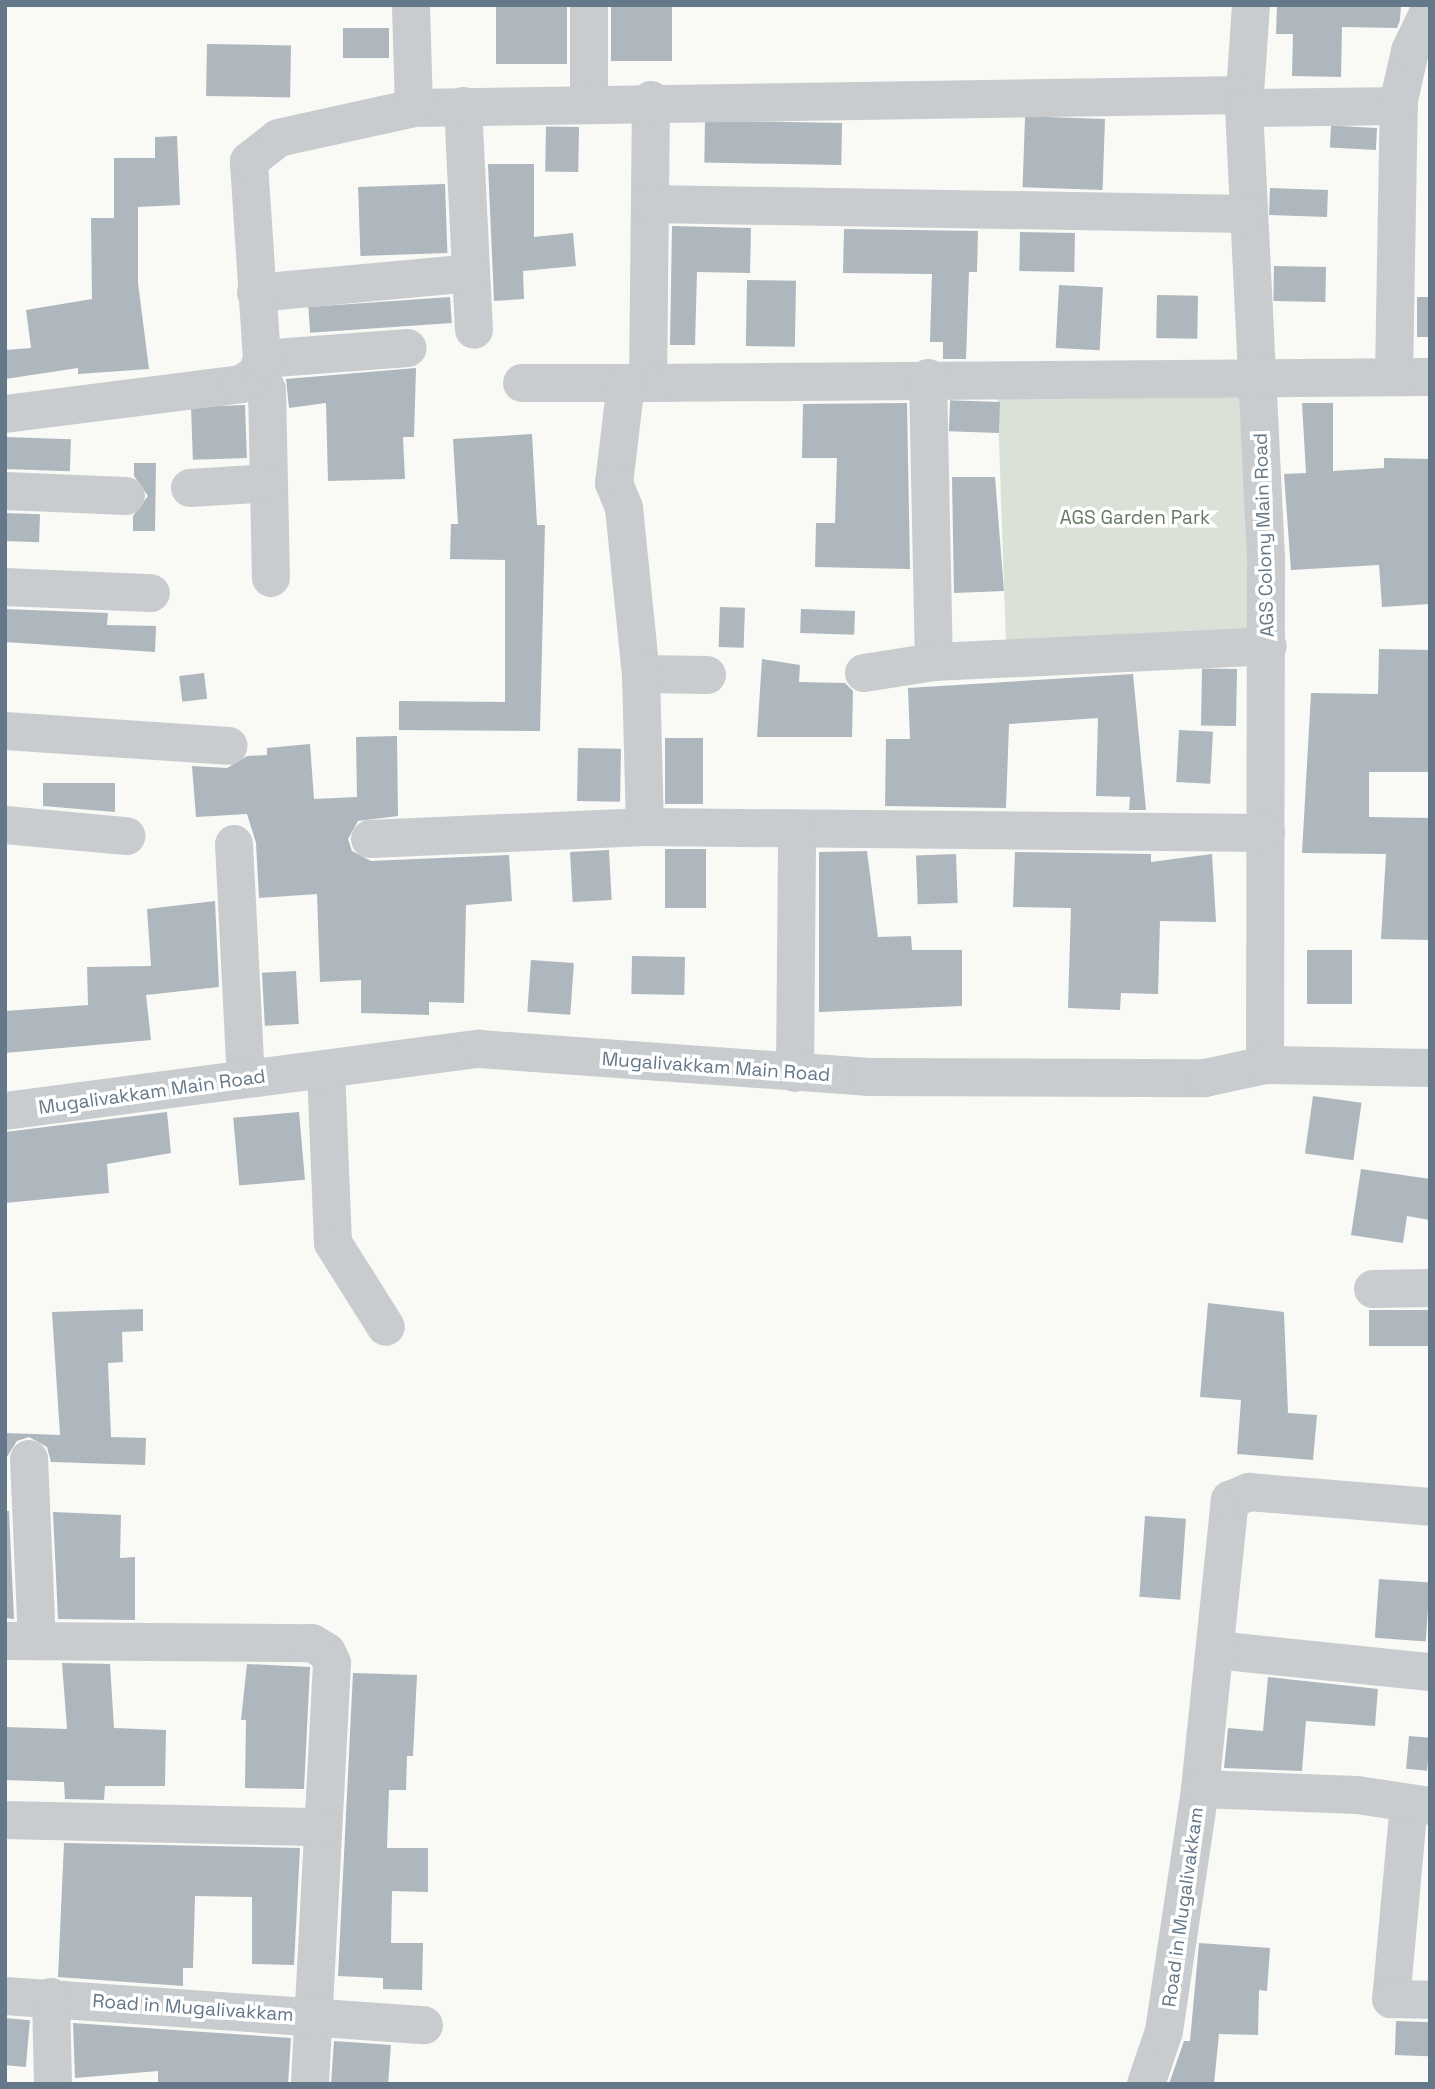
<!DOCTYPE html>
<html>
<head>
<meta charset="utf-8">
<style>
  body { margin:0 }
  #map { position:relative; width:1435px; height:2089px; overflow:hidden; background:#f9f9f6; font-family:"Space Grotesk",sans-serif }
  div>[style] { position:absolute }
  [style*='--x'] { left:calc(var(--x)*1px); top:calc(var(--y)*1px); width:calc(var(--w)*1px); rotate:calc(var(--a)*1deg) }
  .green>* { inset:0; background:#dae1d6; transform-origin:0 0 }
  .building>* { inset:0; background:#aeb7bd; transform-origin:0 0 }
  .minor>* { height:38px; margin:-19px; padding:0 19px; transform-origin:19px; border-radius:19px; background:#c8cccf }
  span { translate:-50% -50%; white-space:nowrap; text-align:center; line-height:1.15; -webkit-text-stroke:7px #fff; paint-order:stroke }
  .park-label { font-size:19px; color:#657a61 }
  .street-label { font-size:19px; color:#657889 }
  .frame { position:absolute; inset:0; border:7px solid #657889; pointer-events:none }
</style>
</head>
<body>
<div id="map">
  <div class="green">
    <div style="left:1255px;top:380px;width:264px;height:258px;rotate:88deg"></div>
  </div>
  <div class="building">
    <div style="left:496px;top:5px;width:71px;height:59px"></div>
    <div style="left:611px;top:5px;width:61px;height:56px"></div>
    <div style="clip-path:polygon(1277px 5px,1401px 5px,1400px 20px,1397px 28px,1342px 27px,1341px 77px,1292px 76px,1293px 34px,1276px 34px)"></div>
    <div style="left:343px;top:28px;width:46px;height:30px"></div>
    <div style="left:207px;top:44px;width:84px;height:52px;rotate:1deg"></div>
    <div style="left:1105px;top:119px;width:71px;height:80px;rotate:92deg"></div>
    <div style="left:842px;top:123px;width:42px;height:137px;rotate:91deg"></div>
    <div style="left:579px;top:127px;width:45px;height:33px;rotate:91deg"></div>
    <div style="left:1377px;top:128px;width:22px;height:46px;rotate:93deg"></div>
    <div style="clip-path:polygon(177px 136px,180px 205px,138px 207px,138px 283px,149px 369px,78px 374px,78px 368px,5px 379px,5px 350px,31px 348px,26px 310px,92px 299px,91px 218px,114px 218px,114px 158px,155px 158px,155px 137px)"></div>
    <div style="clip-path:polygon(488px 164px,534px 164px,534px 237px,573px 233px,576px 266px,523px 271px,524px 299px,494px 301px)"></div>
    <div style="left:445px;top:184px;width:69px;height:87px;rotate:88deg"></div>
    <div style="left:1270px;top:188px;width:58px;height:27px;rotate:2deg"></div>
    <div style="clip-path:polygon(672px 226px,751px 228px,750px 273px,697px 272px,695px 345px,670px 345px)"></div>
    <div style="clip-path:polygon(844px 229px,978px 231px,977px 272px,969px 272px,966px 359px,943px 359px,943px 342px,930px 342px,932px 274px,843px 273px)"></div>
    <div style="left:1020px;top:232px;width:55px;height:39px;rotate:1deg"></div>
    <div style="left:1274px;top:266px;width:52px;height:35px;rotate:1deg"></div>
    <div style="left:747px;top:280px;width:49px;height:66px;rotate:1deg"></div>
    <div style="left:1059px;top:285px;width:44px;height:63px;rotate:3deg"></div>
    <div style="left:1157px;top:295px;width:41px;height:43px;rotate:1deg"></div>
    <div style="left:450px;top:297px;width:26px;height:142px;rotate:86deg"></div>
    <div style="left:1417px;top:297px;width:13px;height:40px"></div>
    <div style="clip-path:polygon(416px 368px,414px 437px,403px 437px,405px 479px,328px 481px,326px 403px,289px 408px,286px 379px)"></div>
    <div style="left:1000px;top:402px;width:31px;height:50px;rotate:92deg"></div>
    <div style="clip-path:polygon(907px 403px,910px 569px,815px 567px,816px 523px,835px 523px,837px 458px,802px 458px,803px 404px)"></div>
    <div style="clip-path:polygon(1302px 403px,1333px 403px,1333px 471px,1384px 468px,1384px 458px,1430px 459px,1430px 604px,1382px 607px,1379px 565px,1291px 570px,1284px 474px,1306px 473px)"></div>
    <div style="left:245px;top:405px;width:53px;height:54px;rotate:88deg"></div>
    <div style="clip-path:polygon(532px 434px,537px 525px,545px 525px,540px 731px,399px 730px,399px 701px,505px 702px,505px 560px,450px 559px,451px 524px,458px 524px,453px 439px)"></div>
    <div style="left:5px;top:437px;width:66px;height:32px;rotate:2deg"></div>
    <div style="clip-path:polygon(134px 463px,156px 463px,155px 531px,133px 531px,133px 516px,148px 496px,134px 476px)"></div>
    <div style="clip-path:polygon(952px 477px,995px 477px,1004px 591px,954px 593px)"></div>
    <div style="left:5px;top:513px;width:35px;height:28px;rotate:2deg"></div>
    <div style="left:720px;top:607px;width:25px;height:40px;rotate:2deg"></div>
    <div style="clip-path:polygon(5px 609px,108px 613px,107px 625px,156px 626px,155px 652px,5px 642px)"></div>
    <div style="left:801px;top:609px;width:54px;height:24px;rotate:2deg"></div>
    <div style="clip-path:polygon(1379px 649px,1430px 650px,1430px 772px,1369px 772px,1369px 817px,1430px 818px,1430px 940px,1381px 939px,1386px 854px,1302px 853px,1311px 693px,1378px 694px)"></div>
    <div style="clip-path:polygon(762px 659px,800px 665px,799px 682px,845px 683px,853px 691px,852px 737px,757px 737px)"></div>
    <div style="left:1237px;top:669px;width:57px;height:35px;rotate:91deg"></div>
    <div style="left:204px;top:673px;width:26px;height:25px;rotate:83deg"></div>
    <div style="clip-path:polygon(1133px 674px,1146px 810px,1129px 810px,1130px 797px,1096px 796px,1098px 718px,1009px 724px,1006px 808px,885px 806px,886px 739px,910px 739px,908px 688px)"></div>
    <div style="left:1179px;top:730px;width:34px;height:52px;rotate:3deg"></div>
    <div style="clip-path:polygon(397px 736px,398px 816px,358px 821px,348px 839px,352px 851px,371px 861px,509px 855px,512px 901px,466px 905px,464px 1003px,429px 1002px,429px 1015px,361px 1013px,361px 980px,320px 982px,317px 894px,259px 898px,256px 843px,247px 814px,196px 817px,192px 766px,227px 768px,247px 756px,267px 755px,267px 748px,310px 744px,314px 799px,357px 797px,356px 737px)"></div>
    <div style="left:665px;top:738px;width:38px;height:66px"></div>
    <div style="left:578px;top:748px;width:43px;height:53px;rotate:1deg"></div>
    <div style="clip-path:polygon(43px 783px,115px 783px,115px 812px,43px 806px)"></div>
    <div style="left:665px;top:849px;width:41px;height:59px"></div>
    <div style="left:609px;top:850px;width:50px;height:39px;rotate:87deg"></div>
    <div style="clip-path:polygon(867px 851px,878px 937px,911px 936px,912px 950px,962px 950px,962px 1006px,819px 1012px,819px 852px)"></div>
    <div style="clip-path:polygon(1015px 852px,1151px 854px,1151px 862px,1212px 854px,1216px 922px,1160px 921px,1158px 994px,1121px 993px,1120px 1010px,1068px 1008px,1071px 908px,1013px 907px)"></div>
    <div style="left:956px;top:854px;width:49px;height:40px;rotate:88deg"></div>
    <div style="clip-path:polygon(215px 901px,219px 987px,146px 995px,151px 1040px,5px 1053px,5px 1011px,88px 1005px,87px 967px,151px 966px,147px 909px)"></div>
    <div style="left:1307px;top:950px;width:45px;height:54px"></div>
    <div style="left:632px;top:956px;width:53px;height:38px;rotate:1deg"></div>
    <div style="left:531px;top:960px;width:43px;height:52px;rotate:4deg"></div>
    <div style="left:296px;top:971px;width:53px;height:34px;rotate:87deg"></div>
    <div style="left:1313px;top:1096px;width:49px;height:58px;rotate:8deg"></div>
    <div style="clip-path:polygon(167px 1112px,171px 1153px,107px 1164px,109px 1193px,5px 1203px,5px 1132px)"></div>
    <div style="left:299px;top:1112px;width:68px;height:66px;rotate:85deg"></div>
    <div style="clip-path:polygon(1361px 1169px,1430px 1179px,1430px 1220px,1407px 1216px,1403px 1243px,1351px 1235px)"></div>
    <div style="clip-path:polygon(1208px 1303px,1284px 1312px,1288px 1413px,1317px 1415px,1313px 1460px,1237px 1454px,1241px 1400px,1200px 1397px)"></div>
    <div style="clip-path:polygon(143px 1309px,143px 1331px,122px 1332px,123px 1362px,108px 1363px,111px 1437px,146px 1438px,145px 1465px,51px 1462px,47px 1447px,29px 1437px,17px 1441px,5px 1460px,5px 1433px,60px 1435px,52px 1312px)"></div>
    <div style="left:1369px;top:1310px;width:59px;height:36px"></div>
    <div style="clip-path:polygon(5px 1511px,9px 1511px,14px 1619px,5px 1618px)"></div>
    <div style="clip-path:polygon(53px 1512px,121px 1515px,120px 1558px,135px 1557px,135px 1620px,58px 1619px)"></div>
    <div style="left:1145px;top:1516px;width:41px;height:81px;rotate:4deg"></div>
    <div style="left:1379px;top:1579px;width:51px;height:59px;rotate:4deg"></div>
    <div style="clip-path:polygon(62px 1663px,110px 1664px,114px 1728px,166px 1730px,165px 1786px,105px 1786px,104px 1800px,65px 1799px,64px 1782px,5px 1780px,5px 1727px,67px 1729px)"></div>
    <div style="clip-path:polygon(247px 1664px,310px 1667px,304px 1789px,245px 1788px,246px 1720px,241px 1720px)"></div>
    <div style="clip-path:polygon(353px 1673px,417px 1675px,413px 1756px,407px 1756px,406px 1790px,389px 1790px,387px 1848px,428px 1848px,428px 1892px,392px 1891px,391px 1943px,423px 1943px,422px 1990px,383px 1989px,383px 1978px,338px 1976px)"></div>
    <div style="clip-path:polygon(1268px 1677px,1378px 1689px,1375px 1726px,1306px 1721px,1302px 1771px,1224px 1768px,1228px 1728px,1263px 1731px)"></div>
    <div style="left:1409px;top:1736px;width:21px;height:33px;rotate:5deg"></div>
    <div style="clip-path:polygon(64px 1843px,300px 1848px,294px 1965px,252px 1964px,252px 1897px,195px 1896px,193px 1968px,183px 1968px,183px 1986px,58px 1977px)"></div>
    <div style="clip-path:polygon(1199px 1943px,1270px 1948px,1267px 1991px,1259px 1990px,1258px 2035px,1219px 2034px,1214px 2084px,1169px 2084px,1184px 2041px,1190px 2041px)"></div>
    <div style="left:5px;top:2018px;width:25px;height:47px;rotate:5deg"></div>
    <div style="left:1396px;top:2021px;width:34px;height:34px;rotate:2deg"></div>
    <div style="clip-path:polygon(73px 2023px,291px 2038px,288px 2084px,158px 2084px,158px 2071px,75px 2078px)"></div>
    <div style="left:334px;top:2041px;width:57px;height:43px;rotate:4deg"></div>
  </div>
  <div class="minor">
    <div style="--x:1251;--y:5;--w:103;--a:93.9"></div>
    <div style="--x:1244;--y:108;--w:453;--a:87.2"></div>
    <div style="--x:1266;--y:560;--w:505;--a:90.11"></div>
    <div style="--x:651;--y:100;--w:283;--a:90.6"></div>
    <div style="--x:648;--y:383;--w:782;--a:-0.44"></div>
    <div style="--x:589;--y:102;--w:97;--a:-90"></div>
    <div style="--x:463;--y:106;--w:224;--a:87.2"></div>
    <div style="--x:414;--y:108;--w:830;--a:-0.9"></div>
    <div style="--x:1244;--y:108;--w:155;--a:-0.7"></div>
    <div style="--x:651;--y:204;--w:595;--a:0.96"></div>
    <div style="--x:256;--y:293;--w:216;--a:-5.3"></div>
    <div style="--x:262;--y:359;--w:146;--a:-4.3"></div>
    <div style="--x:258;--y:371;--w:21;--a:65"></div>
    <div style="--x:267;--y:390;--w:188;--a:88.8"></div>
    <div style="--x:1394;--y:377;--w:277;--a:-89"></div>
    <div style="--x:1399;--y:100;--w:50;--a:-77.3"></div>
    <div style="--x:1410;--y:51;--w:47;--a:-64.5"></div>
    <div style="--x:928;--y:378;--w:284;--a:88.8"></div>
    <div style="--x:934;--y:662;--w:334;--a:-2.7"></div>
    <div style="--x:522;--y:383;--w:126;--a:0"></div>
    <div style="--x:626;--y:383;--w:101;--a:96.8"></div>
    <div style="--x:614;--y:483;--w:27;--a:68"></div>
    <div style="--x:624;--y:508;--w:167;--a:84.2"></div>
    <div style="--x:641;--y:674;--w:66;--a:0.9"></div>
    <div style="--x:5;--y:414;--w:238;--a:-7.2"></div>
    <div style="--x:241;--y:384;--w:19;--a:-32"></div>
    <div style="--x:257;--y:374;--w:16;--a:-72"></div>
    <div style="--x:262;--y:359;--w:198;--a:-93.8"></div>
    <div style="--x:249;--y:161;--w:37;--a:-38"></div>
    <div style="--x:278;--y:138;--w:139;--a:-12.4"></div>
    <div style="--x:414;--y:108;--w:103;--a:-91.7"></div>
    <div style="--x:190;--y:488;--w:79;--a:-3.6"></div>
    <div style="--x:5;--y:491;--w:121;--a:2.4"></div>
    <div style="--x:5;--y:587;--w:146;--a:2.4"></div>
    <div style="--x:864;--y:673;--w:71;--a:-8.9"></div>
    <div style="--x:641;--y:674;--w:153;--a:88.5"></div>
    <div style="--x:5;--y:731;--w:224;--a:3.8"></div>
    <div style="--x:5;--y:825;--w:122;--a:5.2"></div>
    <div style="--x:370;--y:839;--w:275;--a:-2.5"></div>
    <div style="--x:645;--y:827;--w:621;--a:0.55"></div>
    <div style="--x:234;--y:844;--w:235;--a:87.1"></div>
    <div style="--x:326;--y:1069;--w:174;--a:87.7"></div>
    <div style="--x:333;--y:1243;--w:99;--a:57.8"></div>
    <div style="--x:795;--y:1073;--w:244;--a:-89.5"></div>
    <div style="--x:5;--y:1111;--w:478;--a:-7.5"></div>
    <div style="--x:479;--y:1049;--w:389;--a:4.1"></div>
    <div style="--x:867;--y:1077;--w:338;--a:0.2"></div>
    <div style="--x:1205;--y:1078;--w:61;--a:-12.2"></div>
    <div style="--x:1265;--y:1065;--w:165;--a:1"></div>
    <div style="--x:1373;--y:1289;--w:57;--a:-1"></div>
    <div style="--x:29;--y:1459;--w:182;--a:87.5"></div>
    <div style="--x:5;--y:1641;--w:307;--a:0.4"></div>
    <div style="--x:312;--y:1643;--w:17;--a:31"></div>
    <div style="--x:327;--y:1652;--w:12;--a:66"></div>
    <div style="--x:332;--y:1663;--w:422;--a:93"></div>
    <div style="--x:1216;--y:1650;--w:215;--a:5.9"></div>
    <div style="--x:1200;--y:1789;--w:291;--a:-84.1"></div>
    <div style="--x:1230;--y:1500;--w:21;--a:-23"></div>
    <div style="--x:1249;--y:1492;--w:182;--a:4.7"></div>
    <div style="--x:1409;--y:1803;--w:197;--a:95.2"></div>
    <div style="--x:1391;--y:1999;--w:39;--a:1"></div>
    <div style="--x:5;--y:1820;--w:317;--a:1.3"></div>
    <div style="--x:5;--y:1996;--w:420;--a:4"></div>
    <div style="--x:51;--y:1997;--w:87;--a:88.7"></div>
    <div style="--x:1146;--y:2084;--w:56;--a:-71.2"></div>
    <div style="--x:1164;--y:2031;--w:245;--a:-81.5"></div>
    <div style="--x:1200;--y:1789;--w:157;--a:2.2"></div>
    <div style="--x:1357;--y:1795;--w:74;--a:8.6"></div>
  </div>
  <div class="park-label">
    <span style="left:1135px;top:518px">AGS Garden Park</span>
  </div>
  <div class="street-label">
    <span style="left:1264px;top:535px;rotate:-92deg">AGS Colony Main Road</span>
    <span style="left:716px;top:1067px;rotate:4deg">Mugalivakkam Main Road</span>
    <span style="left:152px;top:1092px;rotate:-8deg">Mugalivakkam Main Road</span>
    <span style="left:1183px;top:1907px;rotate:-82deg">Road in Mugalivakkam</span>
    <span style="left:193px;top:2008px;rotate:4deg">Road in Mugalivakkam</span>
  </div>
  <div class="frame"></div>
</div>
</body>
</html>
